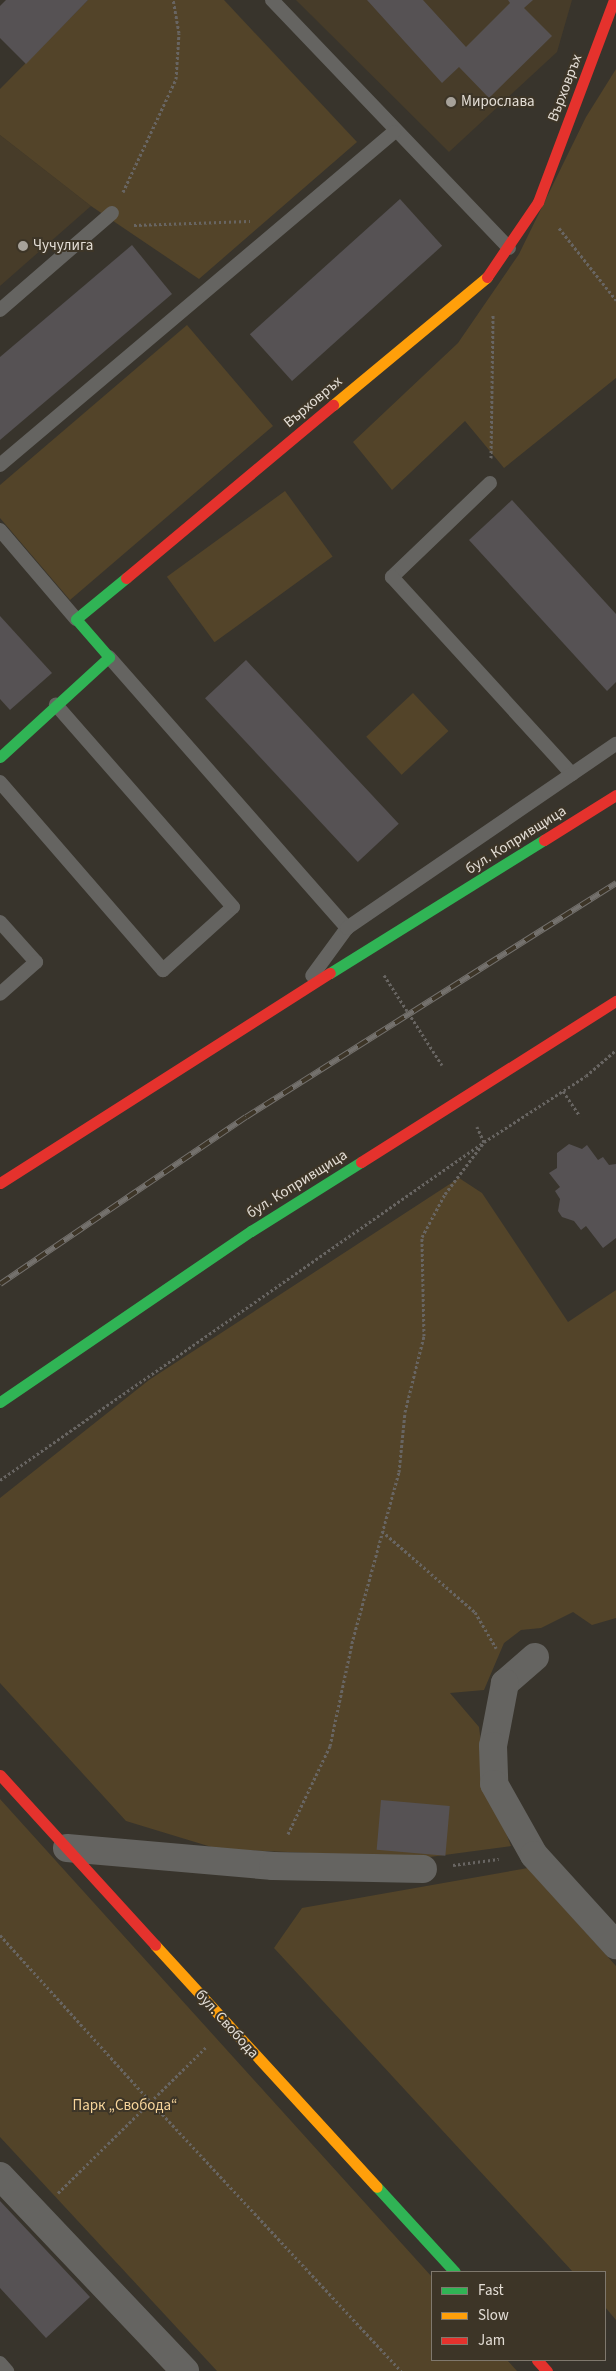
<!DOCTYPE html>
<html>
<head>
<meta charset="utf-8">
<style>
  body { margin:0 }
  #map { position:relative; width:616px; height:2371px; overflow:hidden; background:#38342c; font-family:"Source Sans 3",sans-serif }
  div>[style] { position:absolute }
  [style*='--x'] { left:calc(var(--x)*1px); top:calc(var(--y)*1px); width:calc(var(--w)*1px); rotate:calc(var(--a)*1deg) }
  .built>* { inset:0; background:#473c29 }
  .green>* { inset:0; background:#534429; transform-origin:0 0 }
  .building>* { inset:0; background:#565254; transform-origin:0 0 }
  .path>* { height:3px; margin-top:-1.5px; transform-origin:0; background:repeating-linear-gradient(90deg,#686562 0 2.5px,transparent 0 5px) }
  .lane>* { height:14px; margin:-7px; padding:0 7px; transform-origin:7px; border-radius:7px; background:#656461 }
  .street>* { height:28px; margin:-14px; padding:0 14px; transform-origin:14px; border-radius:14px; background:#656461 }
  .fast>* { height:11px; margin:-5.5px; padding:0 5.5px; transform-origin:5.5px; border-radius:5.5px; background:#30b455 }
  .slow>* { height:11px; margin:-5.5px; padding:0 5.5px; transform-origin:5.5px; border-radius:5.5px; background:#ff9f0a }
  .jam>* { height:11px; margin:-5.5px; padding:0 5.5px; transform-origin:5.5px; border-radius:5.5px; background:#e5322d }
  .rail>* { height:5.5px; margin-top:-2.75px; transform-origin:0; background:repeating-linear-gradient(90deg,#3d3527 0 11px,#74716d 0 22px); box-sizing:border-box; border-block:1px solid #74716d }
  .dots>* { width:14px; height:14px; translate:-50% -50%; box-sizing:border-box; border:2px solid #3d3527; border-radius:50% }
  span { translate:-50% -50%; white-space:nowrap; text-align:center; line-height:1.15; -webkit-text-stroke:4px #3d3527; paint-order:stroke }
  .street-label { font-size:15px; color:#e3ddd5 }
  .poi-label { font-size:15px; color:#e3ddd5 }
  .left { translate:0 -50%; text-align:left }
  .park-label { font-size:15px; color:#f7d59b }
  .legend { position:absolute; left:431px; top:2271px; width:175px; height:90px; box-sizing:border-box; background:#3d3527; border:1px solid #7f786d; margin:0; padding:6px 9px; list-style:none; font-size:15px; color:#e3ddd5 }
  .legend li { display:flex; align-items:center; gap:10px; height:25px }
  .legend b { width:25px; border:1px solid #7f786d }
</style>
</head>
<body>
<div id="map">
  <div class="built">
    <div style="clip-path:polygon(296px 0,572px 0,557px 52px,449px 152px)"></div>
    <div style="clip-path:polygon(0 135px,91px 206px,0 286px)"></div>
  </div>
  <div class="green">
    <div style="clip-path:polygon(88px 0,224px 0,357px 142px,199px 279px,91px 206px,0 135px,0 89px)"></div>
    <div style="clip-path:polygon(616px 69px,616px 378px,504px 468px,465px 421px,392px 490px,353px 442px,458px 343px,519px 254px,586px 117px)"></div>
    <div style="clip-path:polygon(187px 325px,273px 426px,70px 600px,0 518px,0 485px)"></div>
    <div style="left:285px;top:491px;width:81px;height:146px;rotate:54deg"></div>
    <div style="left:413px;top:693px;width:52px;height:64px;rotate:47deg"></div>
    <div style="clip-path:polygon(459px 1178px,482px 1193px,568px 1322px,616px 1290px,616px 1618px,592px 1625px,573px 1612px,541px 1628px,521px 1630px,504px 1643px,484px 1690px,450px 1693px,479px 1727px,486px 1781px,511px 1846px,422px 1858px,218px 1849px,126px 1821px,0 1683px,0 1498px,149px 1380px)"></div>
    <div style="clip-path:polygon(0 1799px,432px 2277px,432px 2360px,507px 2360px,517px 2371px,217px 2371px,0 2137px)"></div>
    <div style="clip-path:polygon(528px 1868px,616px 1966px,616px 2320px,605px 2307px,605px 2272px,573px 2272px,274px 1948px,302px 1908px)"></div>
  </div>
  <div class="building">
    <div style="clip-path:polygon(6px 0,88px 0,26px 64px,0 38px,0 6px)"></div>
    <div style="clip-path:polygon(367px 0,423px 0,466px 47px,510px 3px,508px 0,533px 0,524px 8px,552px 36px,489px 98px,459px 67px,442px 83px)"></div>
    <div style="left:400px;top:199px;width:63px;height:202px;rotate:48deg"></div>
    <div style="clip-path:polygon(132px 245px,172px 294px,0 440px,0 357px)"></div>
    <div style="clip-path:polygon(512px 500px,616px 614px,616px 682px,607px 691px,469px 540px)"></div>
    <div style="clip-path:polygon(0 616px,52px 673px,10px 710px,0 699px)"></div>
    <div style="left:246px;top:660px;width:224px;height:56px;rotate:47deg"></div>
    <div style="clip-path:polygon(569px 1144px,582px 1149px,587px 1145px,598px 1160px,603px 1157px,609px 1165px,616px 1164px,616px 1238px,603px 1248px,586px 1226px,581px 1230px,574px 1221px,562px 1217px,558px 1211px,560px 1199px,555px 1191px,560px 1187px,549px 1173px,557px 1168px,557px 1153px)"></div>
    <div style="left:381px;top:1800px;width:69px;height:50px;rotate:5deg"></div>
    <div style="clip-path:polygon(0 2201px,90px 2297px,46px 2338px,0 2288px)"></div>
  </div>
  <div class="path">
    <div style="--x:123;--y:192;--w:125;--a:-64.9"></div>
    <div style="--x:176;--y:79;--w:46;--a:-86.3"></div>
    <div style="--x:179;--y:33;--w:34;--a:-100"></div>
    <div style="--x:134;--y:225;--w:116;--a:-2"></div>
    <div style="--x:559;--y:228;--w:92;--a:51.6"></div>
    <div style="--x:491;--y:458;--w:144;--a:-89.2"></div>
    <div style="--x:384;--y:975;--w:107;--a:57.2"></div>
    <div style="--x:563;--y:1091;--w:30;--a:56"></div>
    <div style="--x:0;--y:1480;--w:590;--a:-34.93"></div>
    <div style="--x:484;--y:1142;--w:121;--a:-32.9"></div>
    <div style="--x:586;--y:1076;--w:40;--a:-41"></div>
    <div style="--x:382;--y:1531;--w:123;--a:41.1"></div>
    <div style="--x:475;--y:1612;--w:42;--a:59.7"></div>
    <div style="--x:288;--y:1834;--w:98;--a:-64.5"></div>
    <div style="--x:330;--y:1746;--w:109;--a:-77.9"></div>
    <div style="--x:353;--y:1639;--w:173;--a:-74.6"></div>
    <div style="--x:399;--y:1472;--w:60;--a:-84.3"></div>
    <div style="--x:405;--y:1412;--w:78;--a:-76"></div>
    <div style="--x:424;--y:1336;--w:99;--a:-91.2"></div>
    <div style="--x:422;--y:1237;--w:49;--a:-61.9"></div>
    <div style="--x:445;--y:1194;--w:65;--a:-53.1"></div>
    <div style="--x:484;--y:1142;--w:17;--a:-115"></div>
    <div style="--x:453;--y:1865;--w:46;--a:-7.4"></div>
    <div style="--x:0;--y:1935;--w:227;--a:47.9"></div>
    <div style="--x:152;--y:2103;--w:366;--a:47.1"></div>
    <div style="--x:58;--y:2193;--w:208;--a:-44.6"></div>
  </div>
  <div class="lane">
    <div style="--x:272;--y:0;--w:343;--a:46.3"></div>
    <div style="--x:0;--y:310;--w:148;--a:-40.9"></div>
    <div style="--x:0;--y:465;--w:516;--a:-40.2"></div>
    <div style="--x:490;--y:483;--w:136;--a:136.2"></div>
    <div style="--x:392;--y:577;--w:267;--a:47.6"></div>
    <div style="--x:0;--y:530;--w:117;--a:49.5"></div>
    <div style="--x:109;--y:657;--w:361;--a:48.7"></div>
    <div style="--x:347;--y:928;--w:59;--a:126.1"></div>
    <div style="--x:0;--y:782;--w:249;--a:49.1"></div>
    <div style="--x:163;--y:970;--w:94;--a:-42"></div>
    <div style="--x:233;--y:907;--w:269;--a:-131.2"></div>
    <div style="--x:0;--y:922;--w:54;--a:48"></div>
    <div style="--x:36;--y:962;--w:48;--a:138.4"></div>
    <div style="--x:347;--y:928;--w:326;--a:-34.4"></div>
    <div style="--x:0;--y:2363;--w:11;--a:49"></div>
  </div>
  <div class="street">
    <div style="--x:535;--y:1657;--w:40;--a:139"></div>
    <div style="--x:505;--y:1683;--w:64;--a:100.8"></div>
    <div style="--x:493;--y:1746;--w:38;--a:88"></div>
    <div style="--x:494;--y:1784;--w:81;--a:60.6"></div>
    <div style="--x:534;--y:1855;--w:122;--a:47.7"></div>
    <div style="--x:67;--y:1848;--w:207;--a:5"></div>
    <div style="--x:273;--y:1866;--w:150;--a:1.1"></div>
    <div style="--x:0;--y:2176;--w:269;--a:46.5"></div>
  </div>
  <div class="fast">
    <div style="--x:0;--y:757;--w:148;--a:-42.5"></div>
    <div style="--x:109;--y:657;--w:50;--a:-131"></div>
    <div style="--x:76;--y:619;--w:65;--a:-39.4"></div>
    <div style="--x:330;--y:973;--w:252;--a:-31.9"></div>
    <div style="--x:0;--y:1402;--w:304;--a:-34.3"></div>
    <div style="--x:251;--y:1231;--w:130;--a:-32.1"></div>
    <div style="--x:377;--y:2187;--w:115;--a:47.5"></div>
  </div>
  <div class="slow">
    <div style="--x:333;--y:405;--w:200;--a:-39.7"></div>
    <div style="--x:155;--y:1945;--w:328;--a:47.5"></div>
  </div>
  <div class="jam">
    <div style="--x:487;--y:277;--w:91;--a:-55.8"></div>
    <div style="--x:538;--y:202;--w:216;--a:-69.4"></div>
    <div style="--x:126;--y:578;--w:270;--a:-39.9"></div>
    <div style="--x:544;--y:840;--w:85;--a:-32"></div>
    <div style="--x:361;--y:1162;--w:302;--a:-32.3"></div>
    <div style="--x:0;--y:1183;--w:391;--a:-32.5"></div>
    <div style="--x:0;--y:1775;--w:230;--a:47.6"></div>
    <div style="--x:537;--y:2360;--w:15;--a:48"></div>
  </div>
  <div class="rail">
    <div style="--x:0;--y:1284;--w:297;--a:-34.2"></div>
    <div style="--x:246;--y:1117;--w:438;--a:-32.3"></div>
  </div>
  <div class="dots">
    <div style="left:451px;top:102px;background:#a7a29a"></div>
    <div style="left:23px;top:246px;background:#a7a29a"></div>
  </div>
  <div class="street-label">
    <span style="left:565px;top:88px;rotate:-69deg">Върховръх</span>
    <span style="left:313px;top:402px;rotate:-40deg">Върховръх</span>
    <span style="left:516px;top:840px;rotate:-32deg">бул. Копривщица</span>
    <span style="left:297px;top:1184px;rotate:-32deg">бул. Копривщица</span>
    <span style="left:227px;top:2024px;rotate:48deg">бул. Свобода</span>
  </div>
  <div class="poi-label">
    <span class="left" style="left:461px;top:102px">Мирослава</span>
    <span class="left" style="left:33px;top:246px">Чучулига</span>
  </div>
  <div class="park-label">
    <span style="left:125px;top:2106px">Парк „Свобода“</span>
  </div>
  <ul class="legend">
  <li><b style="height:6px;background:#30b455"></b>Fast</li>
  <li><b style="height:6px;background:#ff9f0a"></b>Slow</li>
  <li><b style="height:6px;background:#e5322d"></b>Jam</li>
  </ul>
</div>
</body>
</html>
